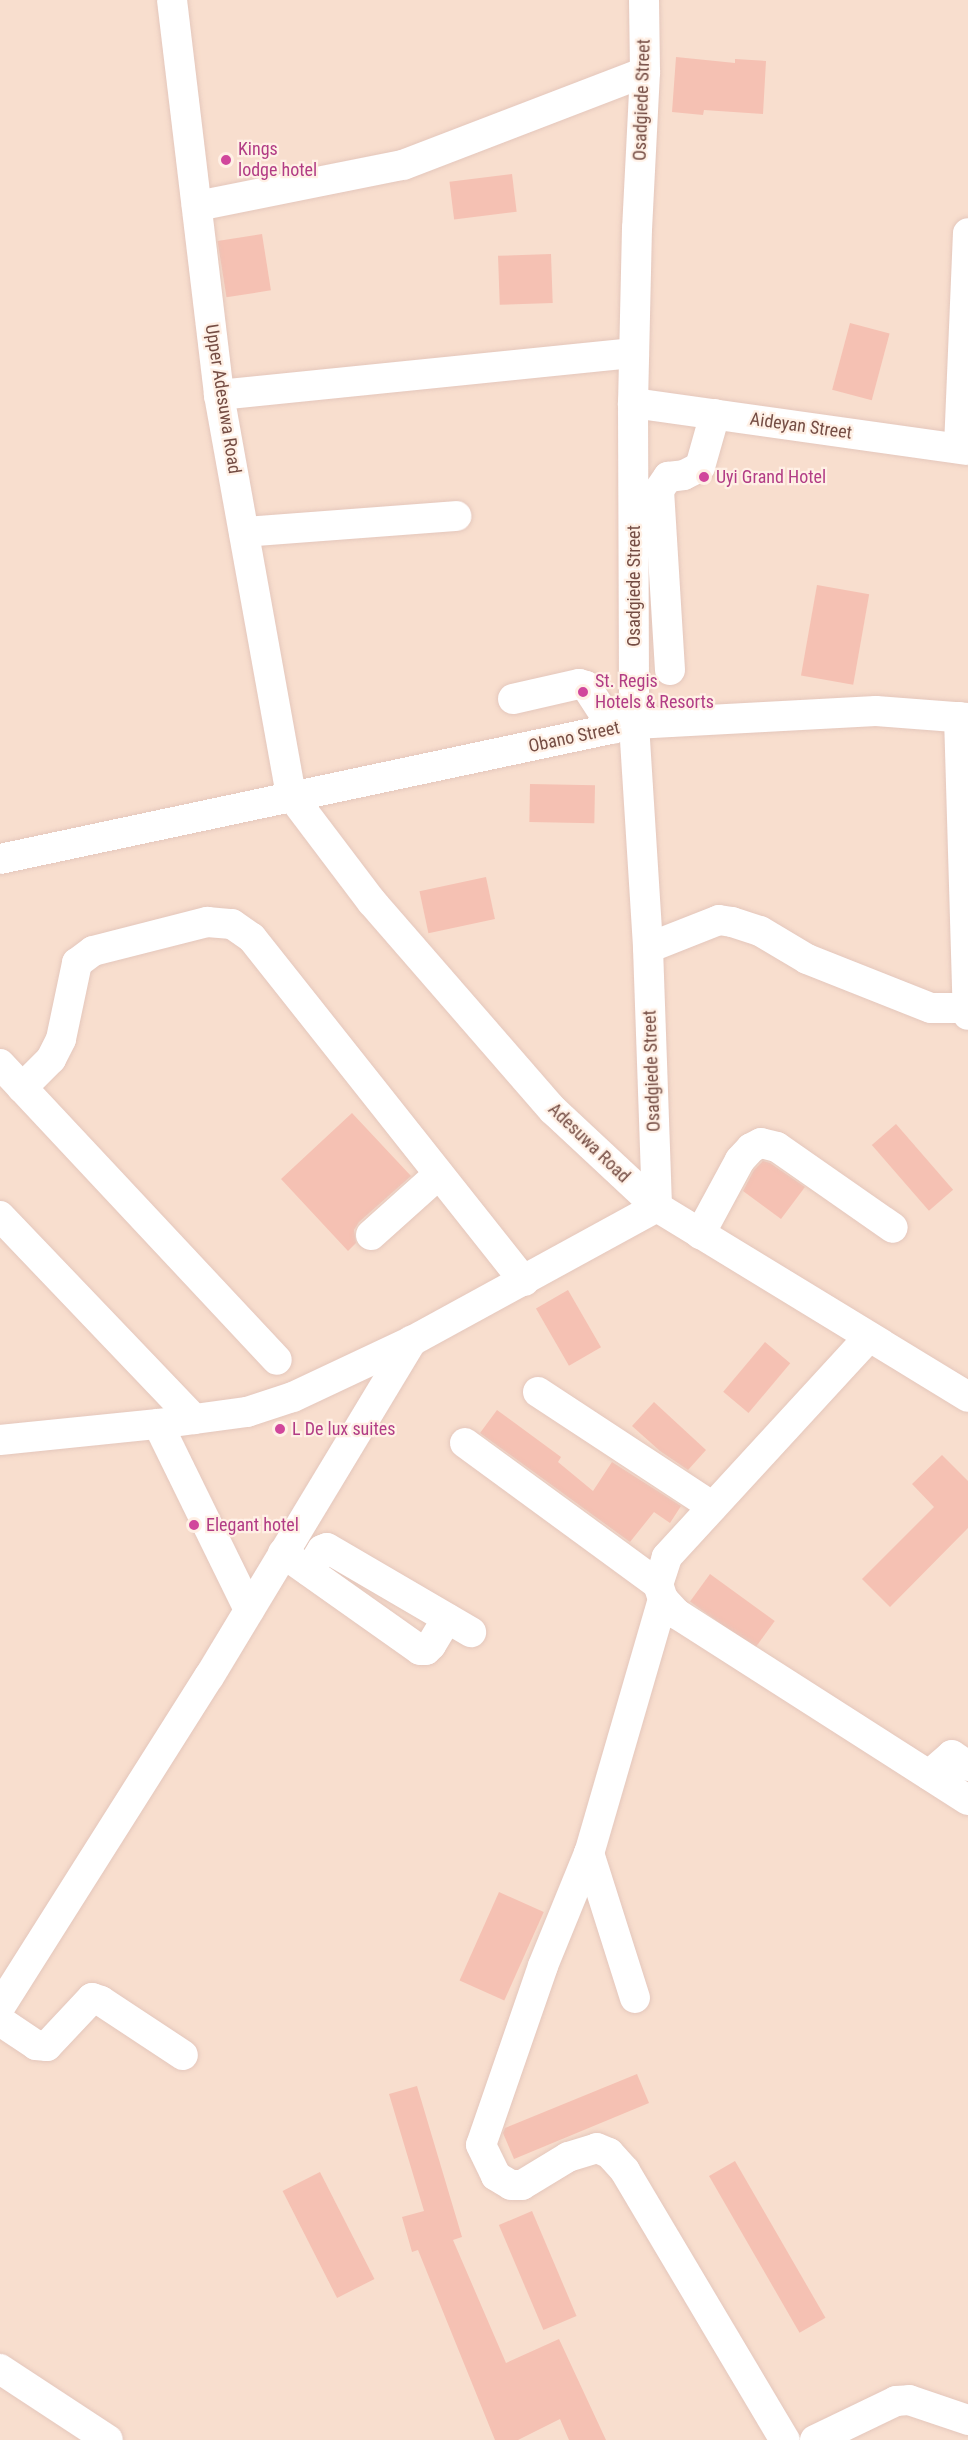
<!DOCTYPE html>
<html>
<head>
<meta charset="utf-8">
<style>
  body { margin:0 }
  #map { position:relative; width:968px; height:2440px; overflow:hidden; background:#feebdd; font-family:"Roboto Condensed",sans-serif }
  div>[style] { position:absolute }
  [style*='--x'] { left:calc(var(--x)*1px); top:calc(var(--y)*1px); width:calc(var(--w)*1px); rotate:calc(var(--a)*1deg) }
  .residential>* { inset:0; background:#f8dece; transform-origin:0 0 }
  .building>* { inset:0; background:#f5c1b3; transform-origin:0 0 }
  .roads { filter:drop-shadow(0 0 2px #e4c7bc) drop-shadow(0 0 2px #e4c7bc) }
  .minor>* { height:30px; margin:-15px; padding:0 15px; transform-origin:15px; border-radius:15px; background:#fff }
  .dots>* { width:16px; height:16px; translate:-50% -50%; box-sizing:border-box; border:3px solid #fff0e5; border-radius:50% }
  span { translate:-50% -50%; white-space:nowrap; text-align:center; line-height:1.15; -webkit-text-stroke:4.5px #fff0e5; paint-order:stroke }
  .street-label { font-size:18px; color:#754d44 }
  .hotel-label { font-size:18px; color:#b23c85 }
  .left { translate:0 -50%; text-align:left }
</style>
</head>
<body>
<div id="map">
  <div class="residential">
    <div style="left:0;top:0;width:968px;height:2440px"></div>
  </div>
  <div class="building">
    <div style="clip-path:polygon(676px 57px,735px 63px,735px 59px,766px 61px,763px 114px,704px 110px,703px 115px,672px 112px)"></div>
    <div style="left:512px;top:174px;width:38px;height:63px;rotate:83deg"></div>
    <div style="left:262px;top:234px;width:57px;height:45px;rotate:81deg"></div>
    <div style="left:551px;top:254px;width:49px;height:53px;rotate:88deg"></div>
    <div style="left:850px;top:323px;width:41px;height:69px;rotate:15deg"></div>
    <div style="left:817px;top:585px;width:53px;height:92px;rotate:10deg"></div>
    <div style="left:530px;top:784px;width:65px;height:38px;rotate:1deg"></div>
    <div style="left:486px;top:877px;width:43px;height:68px;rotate:78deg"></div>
    <div style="clip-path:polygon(352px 1113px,411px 1176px,359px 1222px,354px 1230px,356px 1243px,348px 1251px,281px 1179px)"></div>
    <div style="left:896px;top:1124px;width:87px;height:32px;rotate:49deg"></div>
    <div style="clip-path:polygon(763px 1161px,770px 1163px,805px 1187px,781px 1219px,743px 1191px,754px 1170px)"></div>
    <div style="left:568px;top:1290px;width:66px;height:37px;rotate:60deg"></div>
    <div style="left:765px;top:1342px;width:33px;height:65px;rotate:40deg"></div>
    <div style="clip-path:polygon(654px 1402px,706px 1450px,688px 1470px,660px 1451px,632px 1426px)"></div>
    <div style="clip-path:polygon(497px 1410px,561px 1457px,558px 1462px,593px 1491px,612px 1462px,681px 1506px,670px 1523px,654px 1512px,630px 1542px,480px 1433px)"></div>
    <div style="clip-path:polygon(942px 1455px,968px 1481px,968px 1528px,890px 1607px,862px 1579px,934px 1507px,912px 1484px)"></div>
    <div style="left:710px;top:1574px;width:80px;height:34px;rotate:36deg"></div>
    <div style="left:499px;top:1892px;width:49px;height:97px;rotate:24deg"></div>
    <div style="clip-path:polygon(637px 2074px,649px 2103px,514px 2159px,503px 2133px,505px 2128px)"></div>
    <div style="clip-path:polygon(417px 2086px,462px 2237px,453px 2240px,506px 2363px,559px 2339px,606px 2440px,569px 2440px,560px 2419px,518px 2440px,495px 2440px,418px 2250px,412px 2252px,402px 2217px,424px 2211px,389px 2094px)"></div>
    <div style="left:735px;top:2161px;width:181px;height:30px;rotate:60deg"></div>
    <div style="left:320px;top:2172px;width:120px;height:42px;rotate:63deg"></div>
    <div style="left:532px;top:2211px;width:114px;height:36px;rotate:67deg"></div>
  </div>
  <div class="roads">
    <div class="minor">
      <div style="--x:172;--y:0;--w:398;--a:83.2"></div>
      <div style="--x:219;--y:395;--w:406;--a:79.8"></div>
      <div style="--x:291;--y:795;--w:134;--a:52.9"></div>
      <div style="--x:372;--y:902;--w:276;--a:49"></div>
      <div style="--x:553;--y:1110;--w:142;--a:43"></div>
      <div style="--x:657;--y:1207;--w:364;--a:31.4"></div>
      <div style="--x:644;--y:0;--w:72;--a:89.2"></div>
      <div style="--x:645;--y:72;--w:156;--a:92.9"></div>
      <div style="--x:637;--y:228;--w:175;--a:91.3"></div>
      <div style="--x:633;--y:403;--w:321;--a:89.8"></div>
      <div style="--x:634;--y:724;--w:224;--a:86.4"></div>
      <div style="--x:648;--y:948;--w:259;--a:88"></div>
      <div style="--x:197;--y:206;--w:210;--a:-11.3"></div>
      <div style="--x:403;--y:165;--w:259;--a:-21"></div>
      <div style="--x:219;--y:395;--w:417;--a:-5.8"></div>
      <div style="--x:633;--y:403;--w:338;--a:8"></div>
      <div style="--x:959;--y:447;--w:214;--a:-87.6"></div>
      <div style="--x:244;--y:532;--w:213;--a:-4.3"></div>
      <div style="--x:670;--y:670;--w:180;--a:-93.5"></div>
      <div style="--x:659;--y:490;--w:16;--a:-55"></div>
      <div style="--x:668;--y:477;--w:16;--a:-7"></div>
      <div style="--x:684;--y:475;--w:18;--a:-27"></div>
      <div style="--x:700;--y:467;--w:55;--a:-74.2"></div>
      <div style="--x:513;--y:699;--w:68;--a:-12.8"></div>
      <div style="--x:579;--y:684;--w:7;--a:16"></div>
      <div style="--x:586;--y:686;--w:51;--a:56.9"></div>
      <div style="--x:959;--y:717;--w:298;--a:88.3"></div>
      <div style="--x:0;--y:859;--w:648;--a:-12.02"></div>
      <div style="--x:634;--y:724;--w:242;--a:-3.1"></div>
      <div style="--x:876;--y:711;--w:92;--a:4.4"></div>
      <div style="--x:648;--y:948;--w:76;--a:-21.5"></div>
      <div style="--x:719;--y:920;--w:13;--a:9"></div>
      <div style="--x:732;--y:922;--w:29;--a:18"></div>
      <div style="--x:760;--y:931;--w:55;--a:30.8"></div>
      <div style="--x:807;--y:959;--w:133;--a:21.6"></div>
      <div style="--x:931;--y:1008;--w:36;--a:0"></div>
      <div style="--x:0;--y:1064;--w:405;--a:46.9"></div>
      <div style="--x:22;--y:1088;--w:41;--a:-45"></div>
      <div style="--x:51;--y:1059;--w:22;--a:-63"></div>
      <div style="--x:61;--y:1039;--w:78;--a:-78.1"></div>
      <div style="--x:77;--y:963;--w:20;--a:-37"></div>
      <div style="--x:93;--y:951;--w:118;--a:-14.3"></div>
      <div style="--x:207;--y:922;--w:25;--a:5"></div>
      <div style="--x:232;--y:924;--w:24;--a:35"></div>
      <div style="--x:252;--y:938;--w:438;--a:51.6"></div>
      <div style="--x:0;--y:1216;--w:281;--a:46.3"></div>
      <div style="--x:700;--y:1234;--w:84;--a:-61.6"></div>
      <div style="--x:740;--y:1160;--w:16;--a:-47"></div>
      <div style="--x:751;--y:1148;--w:11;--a:-27"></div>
      <div style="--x:761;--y:1143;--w:16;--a:14"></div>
      <div style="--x:777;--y:1147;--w:141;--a:34.9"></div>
      <div style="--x:371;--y:1235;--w:91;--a:-41.9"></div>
      <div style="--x:869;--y:1337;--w:299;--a:132.6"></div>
      <div style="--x:667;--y:1557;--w:28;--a:108"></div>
      <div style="--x:658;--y:1584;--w:16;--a:72"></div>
      <div style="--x:663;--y:1599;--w:21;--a:47"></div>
      <div style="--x:677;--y:1614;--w:345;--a:32.6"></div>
      <div style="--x:538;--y:1392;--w:209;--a:33.3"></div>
      <div style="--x:158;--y:1424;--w:207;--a:63.9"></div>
      <div style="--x:0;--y:1440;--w:159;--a:-5.8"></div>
      <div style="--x:158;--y:1424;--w:90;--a:-7.7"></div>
      <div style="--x:247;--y:1412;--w:48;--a:-18.1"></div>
      <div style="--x:293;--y:1397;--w:132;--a:-25.2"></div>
      <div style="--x:412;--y:1341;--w:279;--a:-28.7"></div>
      <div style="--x:465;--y:1443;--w:239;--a:36.2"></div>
      <div style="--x:283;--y:1553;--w:168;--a:35.3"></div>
      <div style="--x:420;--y:1650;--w:6;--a:0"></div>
      <div style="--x:426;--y:1650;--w:7;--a:-45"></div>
      <div style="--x:431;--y:1645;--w:31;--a:-59"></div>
      <div style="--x:309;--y:1571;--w:25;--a:-58"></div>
      <div style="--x:322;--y:1550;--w:5;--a:-22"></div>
      <div style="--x:327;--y:1548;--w:167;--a:30.3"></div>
      <div style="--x:663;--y:1599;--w:265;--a:106.2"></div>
      <div style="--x:589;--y:1853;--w:122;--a:112.2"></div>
      <div style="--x:543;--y:1966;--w:189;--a:109.1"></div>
      <div style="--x:481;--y:2145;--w:34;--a:64"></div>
      <div style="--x:496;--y:2176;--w:17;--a:31"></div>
      <div style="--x:511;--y:2185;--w:11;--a:0"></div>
      <div style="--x:522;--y:2185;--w:54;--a:-31.3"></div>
      <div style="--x:568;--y:2157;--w:30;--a:-17"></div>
      <div style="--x:597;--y:2148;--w:13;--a:23"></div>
      <div style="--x:609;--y:2153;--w:24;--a:48"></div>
      <div style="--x:625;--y:2171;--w:313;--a:59.3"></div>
      <div style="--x:929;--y:1775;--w:30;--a:-41"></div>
      <div style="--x:952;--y:1755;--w:19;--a:35"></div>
      <div style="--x:589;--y:1853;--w:152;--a:72.4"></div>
      <div style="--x:0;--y:2007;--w:391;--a:-57.7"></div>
      <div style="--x:209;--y:1677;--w:393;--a:-58.9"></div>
      <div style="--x:0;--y:2021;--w:43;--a:33.7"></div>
      <div style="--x:36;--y:2045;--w:11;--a:5"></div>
      <div style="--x:47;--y:2046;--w:66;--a:-46.8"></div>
      <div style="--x:92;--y:1998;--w:9;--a:18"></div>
      <div style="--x:101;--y:2001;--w:98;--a:33.4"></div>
      <div style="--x:0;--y:2369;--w:129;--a:33.3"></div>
      <div style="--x:815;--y:2440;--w:90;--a:-25.7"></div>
      <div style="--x:896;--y:2401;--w:13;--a:-4"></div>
      <div style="--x:909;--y:2400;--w:62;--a:18.7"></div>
    </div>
  </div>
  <div class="dots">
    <div style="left:226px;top:160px;background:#d1479c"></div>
    <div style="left:704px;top:477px;background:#d1479c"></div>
    <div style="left:583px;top:692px;background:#d1479c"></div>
    <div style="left:280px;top:1429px;background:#d1479c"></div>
    <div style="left:194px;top:1525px;background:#d1479c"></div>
  </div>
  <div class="street-label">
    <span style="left:642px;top:100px;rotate:-88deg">Osadgiede Street</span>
    <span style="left:223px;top:399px;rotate:81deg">Upper Adesuwa Road</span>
    <span style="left:801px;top:426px;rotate:8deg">Aideyan Street</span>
    <span style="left:634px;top:586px;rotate:-90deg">Osadgiede Street</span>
    <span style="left:574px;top:737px;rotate:-12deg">Obano Street</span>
    <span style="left:652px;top:1071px;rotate:-92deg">Osadgiede Street</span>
    <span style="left:589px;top:1143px;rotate:44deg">Adesuwa Road</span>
  </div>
  <div class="hotel-label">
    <span class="left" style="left:238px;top:160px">Kings<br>lodge hotel</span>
    <span class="left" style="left:716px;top:477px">Uyi Grand Hotel</span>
    <span class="left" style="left:595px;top:692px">St. Regis<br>Hotels &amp; Resorts</span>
    <span class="left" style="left:292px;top:1429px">L De lux suites</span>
    <span class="left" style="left:206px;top:1525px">Elegant hotel</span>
  </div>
</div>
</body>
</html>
